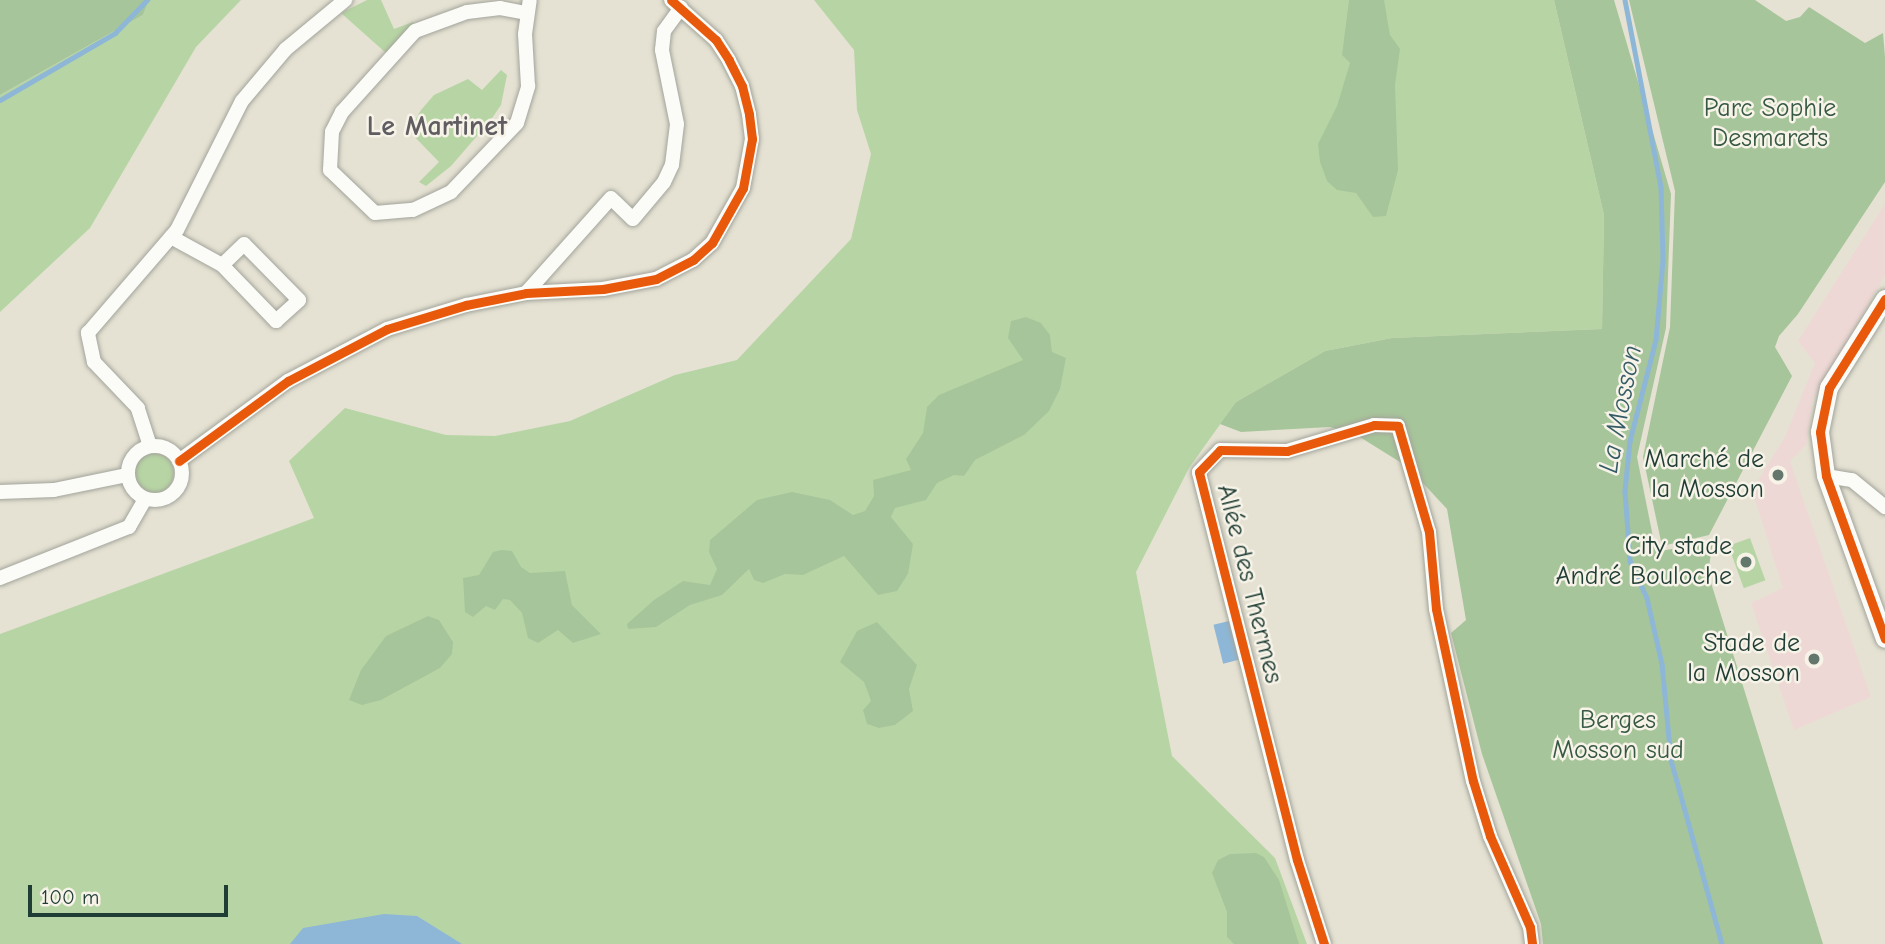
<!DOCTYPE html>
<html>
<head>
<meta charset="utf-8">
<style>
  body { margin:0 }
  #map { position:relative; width:1885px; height:944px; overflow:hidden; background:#e5e2d3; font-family:"Comic Neue",sans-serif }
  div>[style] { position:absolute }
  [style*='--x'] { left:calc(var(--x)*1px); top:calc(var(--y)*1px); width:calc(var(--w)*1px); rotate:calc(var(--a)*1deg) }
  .built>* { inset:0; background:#eed8d5 }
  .green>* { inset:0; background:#b7d5a4; transform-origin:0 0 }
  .round { border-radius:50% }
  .forest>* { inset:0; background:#a7c59a }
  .water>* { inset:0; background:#8eb7d7; transform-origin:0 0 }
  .stream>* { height:4.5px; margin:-2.25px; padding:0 2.25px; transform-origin:2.25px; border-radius:2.25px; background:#8eb7d7 }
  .roads { filter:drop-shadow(0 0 2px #a3a49b) drop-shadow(0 0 2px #a3a49b) }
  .minor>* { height:14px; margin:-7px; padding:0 7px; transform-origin:7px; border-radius:7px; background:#fbfbf8 }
  .minor>.ring { margin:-7px; padding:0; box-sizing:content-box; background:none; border:14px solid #fbfbf8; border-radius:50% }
  .tertiary>* { height:18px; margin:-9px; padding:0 9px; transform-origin:9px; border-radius:9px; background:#fbfbf8 }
  .cycleway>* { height:9px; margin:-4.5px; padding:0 4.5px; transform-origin:4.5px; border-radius:4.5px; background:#e8590c }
  .dots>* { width:19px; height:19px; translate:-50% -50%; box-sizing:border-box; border:4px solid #f7f3e8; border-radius:50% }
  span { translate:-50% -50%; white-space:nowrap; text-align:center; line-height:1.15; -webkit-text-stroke:5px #f7f3e8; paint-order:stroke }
  .park-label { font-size:26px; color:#365943 }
  .poi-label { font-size:26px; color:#1f3d34 }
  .right { translate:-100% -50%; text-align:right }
  .street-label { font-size:26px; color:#1f3d34 }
  .neighbourhood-label { font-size:28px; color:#5f5d61; font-weight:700 }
  .water-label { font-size:28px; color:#355c66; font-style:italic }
  .scale { position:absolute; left:28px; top:885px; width:200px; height:32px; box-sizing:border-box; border:4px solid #1f3d34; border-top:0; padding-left:9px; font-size:21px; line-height:24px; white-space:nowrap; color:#1f3d34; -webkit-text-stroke:5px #f7f3e8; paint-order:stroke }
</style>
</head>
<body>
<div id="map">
  <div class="built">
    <div style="clip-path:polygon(1885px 204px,1885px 275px,1813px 399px,1806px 445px,1790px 461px,1871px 697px,1794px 730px,1751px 603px,1783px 588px,1752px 490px,1785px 437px,1815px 363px,1798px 341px)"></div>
  </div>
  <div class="green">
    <div style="clip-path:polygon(149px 0,241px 0,196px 47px,90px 228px,0 312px,0 95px,143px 15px)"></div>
    <div style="clip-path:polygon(367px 0,381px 0,394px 29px,413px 22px,414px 26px,386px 53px,341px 13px)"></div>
    <div style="clip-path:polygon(814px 0,1554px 0,1604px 215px,1602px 329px,1392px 338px,1325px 351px,1236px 402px,1189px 468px,1136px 572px,1172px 756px,1275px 858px,1307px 944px,0 944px,0 634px,314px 518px,289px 461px,345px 408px,446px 435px,495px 436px,570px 421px,675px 375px,737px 360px,851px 239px,871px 154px,857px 110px,854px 50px)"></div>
    <div style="clip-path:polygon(501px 70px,507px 75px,501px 105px,490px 121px,451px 166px,426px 186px,419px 182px,439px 162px,409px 131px,421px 110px,434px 95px,468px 79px,482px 90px)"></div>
    <div class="round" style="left:134px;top:453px;width:40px;height:40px"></div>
    <div style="left:1750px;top:538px;width:45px;height:23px;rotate:70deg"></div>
  </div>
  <div class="forest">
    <div style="clip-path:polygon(0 0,149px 0,143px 15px,0 95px)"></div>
    <div style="clip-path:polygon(1349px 0,1384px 0,1390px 35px,1400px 49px,1395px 85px,1398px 170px,1386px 216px,1373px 217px,1356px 193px,1337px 190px,1327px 181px,1320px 162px,1318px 144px,1337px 106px,1350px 63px,1342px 55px)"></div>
    <div style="clip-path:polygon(1554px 0,1614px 0,1671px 194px,1666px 328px,1637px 457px,1656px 552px,1713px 541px,1708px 573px,1823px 944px,1543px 944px,1541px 924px,1482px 754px,1451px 633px,1466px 620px,1447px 509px,1408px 467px,1355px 434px,1330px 427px,1241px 432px,1220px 424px,1236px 402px,1325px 351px,1392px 338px,1602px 329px,1604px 215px)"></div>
    <div style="clip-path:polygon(1629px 0,1755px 0,1786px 21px,1800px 17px,1809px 7px,1865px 43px,1883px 33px,1885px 57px,1885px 182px,1798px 314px,1779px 336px,1775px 347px,1792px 376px,1709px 535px,1662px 546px,1643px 457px,1670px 327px,1675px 191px)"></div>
    <div style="clip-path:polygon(1026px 317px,1041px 323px,1050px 335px,1052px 352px,1066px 358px,1060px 389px,1049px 411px,1024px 435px,975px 460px,964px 476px,954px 475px,937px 483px,926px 500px,895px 508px,891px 517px,913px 544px,908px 574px,897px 591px,878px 595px,844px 556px,803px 575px,785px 574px,763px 583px,754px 580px,749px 569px,722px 595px,690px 605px,656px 627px,628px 629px,627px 624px,654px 600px,683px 581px,710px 585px,717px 569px,709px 552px,710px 540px,757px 500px,792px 492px,830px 500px,853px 515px,865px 511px,874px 496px,873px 480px,911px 470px,906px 459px,923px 433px,927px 407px,939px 395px,1023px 360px,1008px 338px,1011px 321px)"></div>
    <div style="clip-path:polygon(501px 550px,512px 551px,521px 567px,530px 573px,565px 571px,572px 605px,601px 634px,573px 643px,558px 630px,538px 643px,528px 638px,522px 613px,510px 600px,503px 599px,495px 610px,486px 606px,473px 617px,465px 612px,463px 578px,479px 575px,493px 552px)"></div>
    <div style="clip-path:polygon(428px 616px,439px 620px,453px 642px,452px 654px,440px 668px,381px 700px,362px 705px,349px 700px,361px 670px,386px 636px)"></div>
    <div style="clip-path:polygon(877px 622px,917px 665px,909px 689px,913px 711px,895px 725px,879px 728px,867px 724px,863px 710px,871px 701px,864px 682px,840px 662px,857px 631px)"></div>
    <div style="clip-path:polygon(1256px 853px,1264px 857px,1279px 880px,1299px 944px,1234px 944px,1227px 937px,1227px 912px,1212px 873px,1218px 860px,1230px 854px)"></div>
  </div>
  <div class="water">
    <div style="left:1229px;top:621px;width:40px;height:16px;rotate:76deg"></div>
    <div style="clip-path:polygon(384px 914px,417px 916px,462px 944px,290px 944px,303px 928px)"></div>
  </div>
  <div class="stream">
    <div style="--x:1625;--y:0;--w:190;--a:79.1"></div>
    <div style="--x:1661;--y:187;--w:73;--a:88.4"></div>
    <div style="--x:1663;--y:260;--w:80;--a:95"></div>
    <div style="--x:1656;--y:340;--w:104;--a:104.4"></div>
    <div style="--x:1630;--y:441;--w:50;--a:95.7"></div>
    <div style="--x:1625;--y:491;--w:70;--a:85.9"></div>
    <div style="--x:1630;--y:561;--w:41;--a:65.3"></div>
    <div style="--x:1647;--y:598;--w:68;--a:77.2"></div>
    <div style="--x:1662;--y:664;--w:96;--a:84.6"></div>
    <div style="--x:1671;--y:760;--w:191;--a:74.5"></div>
    <div style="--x:0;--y:100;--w:133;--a:-30.2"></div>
    <div style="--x:115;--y:33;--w:46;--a:-45.9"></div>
  </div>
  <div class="roads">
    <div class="minor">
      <div style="--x:526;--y:13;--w:26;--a:-169"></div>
      <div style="--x:500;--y:8;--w:33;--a:173"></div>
      <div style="--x:467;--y:12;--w:55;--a:159.9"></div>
      <div style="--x:415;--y:31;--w:109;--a:132"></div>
      <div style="--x:342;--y:112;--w:22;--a:117"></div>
      <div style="--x:332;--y:132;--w:38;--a:93"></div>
      <div style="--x:330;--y:170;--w:62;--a:43.7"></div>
      <div style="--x:375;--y:213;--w:38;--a:-5"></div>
      <div style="--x:413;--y:210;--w:42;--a:-25.3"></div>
      <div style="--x:451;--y:192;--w:95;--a:-46.3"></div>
      <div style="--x:517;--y:123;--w:39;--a:-73"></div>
      <div style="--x:528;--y:86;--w:52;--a:-93.3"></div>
      <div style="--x:525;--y:34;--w:34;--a:-82"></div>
      <div style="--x:171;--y:237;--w:58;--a:28.8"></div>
      <div style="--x:222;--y:265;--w:78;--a:46"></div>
      <div style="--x:276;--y:321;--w:31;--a:-42"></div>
      <div style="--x:299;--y:300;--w:78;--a:-134.5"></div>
      <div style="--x:244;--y:244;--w:30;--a:136"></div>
      <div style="--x:526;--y:293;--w:127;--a:-48.2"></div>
      <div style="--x:611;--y:198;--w:30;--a:44"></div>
      <div style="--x:633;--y:219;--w:48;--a:-50"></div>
      <div style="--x:664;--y:182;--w:19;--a:-65"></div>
      <div style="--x:672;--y:165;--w:41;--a:-83"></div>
      <div style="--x:677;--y:124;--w:76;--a:-101.5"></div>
      <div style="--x:662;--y:50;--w:19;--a:-84"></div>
      <div style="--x:664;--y:31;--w:29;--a:-54"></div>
      <div class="ring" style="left:128px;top:446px;width:40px;height:40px"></div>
      <div style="--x:150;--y:446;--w:40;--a:-108"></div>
      <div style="--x:138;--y:408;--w:64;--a:-133.7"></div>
      <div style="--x:94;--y:362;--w:30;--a:-102"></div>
      <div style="--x:88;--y:333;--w:136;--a:-49.2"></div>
      <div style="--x:177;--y:230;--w:144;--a:-63.3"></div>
      <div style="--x:242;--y:101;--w:68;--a:-49.8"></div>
      <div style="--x:286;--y:49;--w:77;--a:-39.7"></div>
      <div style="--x:179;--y:461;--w:135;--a:-36.3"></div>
      <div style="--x:288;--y:381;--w:112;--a:-27.7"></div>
      <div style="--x:387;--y:329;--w:83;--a:-16.9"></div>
      <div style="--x:466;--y:305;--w:61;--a:-11.3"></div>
      <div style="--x:526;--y:293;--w:77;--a:-3"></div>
      <div style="--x:603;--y:289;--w:54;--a:-10.7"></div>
      <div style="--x:656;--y:279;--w:42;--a:-27.2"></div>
      <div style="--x:693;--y:260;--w:25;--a:-42"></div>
      <div style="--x:712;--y:243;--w:63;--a:-60.6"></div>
      <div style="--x:743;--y:188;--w:50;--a:-79.6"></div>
      <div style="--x:752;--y:139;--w:25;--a:-97"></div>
      <div style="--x:749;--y:114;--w:29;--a:-104"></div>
      <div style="--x:742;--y:86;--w:29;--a:-117"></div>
      <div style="--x:729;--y:60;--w:24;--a:-123"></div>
      <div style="--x:716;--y:40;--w:60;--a:-138.4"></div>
      <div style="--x:1826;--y:476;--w:26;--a:9"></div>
      <div style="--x:1852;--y:480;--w:43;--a:39.3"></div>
      <div style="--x:0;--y:492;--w:54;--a:-2.1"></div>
      <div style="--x:54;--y:490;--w:75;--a:-11.6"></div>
      <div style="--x:0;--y:578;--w:139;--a:-21.6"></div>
      <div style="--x:129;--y:527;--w:32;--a:-60"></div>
      <div style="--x:1324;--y:944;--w:88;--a:-107.8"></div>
      <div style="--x:1297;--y:860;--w:400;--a:-104.2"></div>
      <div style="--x:1199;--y:472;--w:30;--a:-46"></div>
      <div style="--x:1220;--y:450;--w:67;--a:0.9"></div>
      <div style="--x:1287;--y:451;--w:91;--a:-16.6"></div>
      <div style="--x:1374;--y:425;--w:24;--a:2"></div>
      <div style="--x:1398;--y:426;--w:110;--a:73.7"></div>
      <div style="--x:1429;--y:532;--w:77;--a:84.8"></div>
      <div style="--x:1436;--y:609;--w:176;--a:77.9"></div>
      <div style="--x:1473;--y:781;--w:58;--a:72.8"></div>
      <div style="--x:1490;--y:836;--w:99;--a:66.3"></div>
      <div style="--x:1530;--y:927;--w:17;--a:83"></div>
    </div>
    <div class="tertiary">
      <div style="--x:1885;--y:299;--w:105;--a:122.2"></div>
      <div style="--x:1829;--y:388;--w:45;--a:101.6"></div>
      <div style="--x:1820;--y:432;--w:44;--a:82.2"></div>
      <div style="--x:1826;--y:476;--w:173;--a:70.1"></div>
    </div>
  </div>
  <div class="cycleway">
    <div style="--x:1885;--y:299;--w:105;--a:122.2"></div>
    <div style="--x:1829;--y:388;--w:45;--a:101.6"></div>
    <div style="--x:1820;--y:432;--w:44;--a:82.2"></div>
    <div style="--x:1826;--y:476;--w:173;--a:70.1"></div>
    <div style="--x:179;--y:461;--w:135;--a:-36.3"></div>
    <div style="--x:288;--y:381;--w:112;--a:-27.7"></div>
    <div style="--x:387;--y:329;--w:83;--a:-16.9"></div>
    <div style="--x:466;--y:305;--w:61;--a:-11.3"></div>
    <div style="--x:526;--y:293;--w:77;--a:-3"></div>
    <div style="--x:603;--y:289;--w:54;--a:-10.7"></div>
    <div style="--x:656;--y:279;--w:42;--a:-27.2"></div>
    <div style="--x:693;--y:260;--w:25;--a:-42"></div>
    <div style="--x:712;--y:243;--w:63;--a:-60.6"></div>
    <div style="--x:743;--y:188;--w:50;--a:-79.6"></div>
    <div style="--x:752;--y:139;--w:25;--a:-97"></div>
    <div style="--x:749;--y:114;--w:29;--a:-104"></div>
    <div style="--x:742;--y:86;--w:29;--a:-117"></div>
    <div style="--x:729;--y:60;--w:24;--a:-123"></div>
    <div style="--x:716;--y:40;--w:60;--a:-138.4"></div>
    <div style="--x:1324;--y:944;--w:88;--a:-107.8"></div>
    <div style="--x:1297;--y:860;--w:400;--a:-104.2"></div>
    <div style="--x:1199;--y:472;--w:30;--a:-46"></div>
    <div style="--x:1220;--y:450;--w:67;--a:0.9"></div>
    <div style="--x:1287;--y:451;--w:91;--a:-16.6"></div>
    <div style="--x:1374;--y:425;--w:24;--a:2"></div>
    <div style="--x:1398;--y:426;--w:110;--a:73.7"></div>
    <div style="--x:1429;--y:532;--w:77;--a:84.8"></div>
    <div style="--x:1436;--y:609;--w:176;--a:77.9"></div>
    <div style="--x:1473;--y:781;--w:58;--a:72.8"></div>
    <div style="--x:1490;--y:836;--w:99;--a:66.3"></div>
    <div style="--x:1530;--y:927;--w:17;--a:83"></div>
  </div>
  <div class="dots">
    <div style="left:1778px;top:475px;background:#64776c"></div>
    <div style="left:1746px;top:562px;background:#64776c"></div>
    <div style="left:1814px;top:659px;background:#64776c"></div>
  </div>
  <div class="park-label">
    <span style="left:1770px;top:124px">Parc Sophie<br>Desmarets</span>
    <span style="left:1618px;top:736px">Berges<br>Mosson sud</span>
  </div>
  <div class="poi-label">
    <span class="right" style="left:1764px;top:475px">Marché de<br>la Mosson</span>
    <span class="right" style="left:1732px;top:562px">City stade<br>André Bouloche</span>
    <span class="right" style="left:1800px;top:659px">Stade de<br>la Mosson</span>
  </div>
  <div class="street-label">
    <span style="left:1249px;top:584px;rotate:76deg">Allée des Thermes</span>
  </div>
  <div class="neighbourhood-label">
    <span style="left:437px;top:126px">Le Martinet</span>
  </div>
  <div class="water-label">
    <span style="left:1620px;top:409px;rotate:-79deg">La Mosson</span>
  </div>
  <div class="scale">100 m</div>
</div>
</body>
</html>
